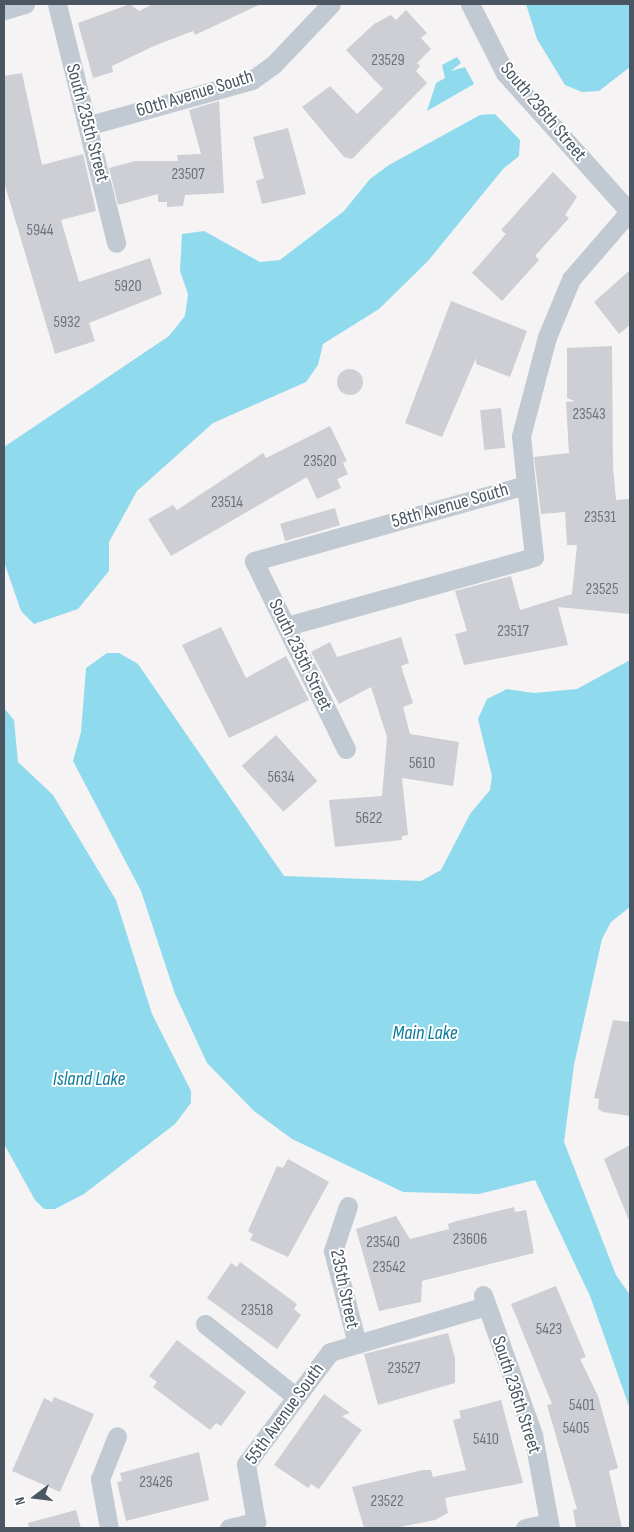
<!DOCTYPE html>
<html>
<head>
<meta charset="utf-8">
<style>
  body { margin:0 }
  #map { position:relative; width:634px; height:1532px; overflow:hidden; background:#f5f3f3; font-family:"Sofia Sans Condensed",sans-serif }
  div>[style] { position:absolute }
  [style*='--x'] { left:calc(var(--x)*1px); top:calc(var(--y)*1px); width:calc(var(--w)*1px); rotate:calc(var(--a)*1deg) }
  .water>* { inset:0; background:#90daee }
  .building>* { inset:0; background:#cdcfd5; transform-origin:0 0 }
  .round { border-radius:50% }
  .minor>* { height:19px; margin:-9.5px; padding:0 9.5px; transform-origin:9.5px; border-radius:9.5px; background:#c1cad2 }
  span { translate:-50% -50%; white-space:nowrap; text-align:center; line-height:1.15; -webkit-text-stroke:4px #fff; paint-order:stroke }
  .number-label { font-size:16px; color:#6b747e }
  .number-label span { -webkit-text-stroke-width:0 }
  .street-label { font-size:19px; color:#4a5661 }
  .water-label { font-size:20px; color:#0c7c9b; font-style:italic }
  .frame { position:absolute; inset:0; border:5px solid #4a5661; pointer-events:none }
  .north { position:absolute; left:10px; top:1472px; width:50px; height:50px; -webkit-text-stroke:4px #fff; paint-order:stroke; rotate:255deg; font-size:14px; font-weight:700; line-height:20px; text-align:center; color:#4a5661 }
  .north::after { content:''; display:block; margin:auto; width:18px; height:22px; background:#4a5661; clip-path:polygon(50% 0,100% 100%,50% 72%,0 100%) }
</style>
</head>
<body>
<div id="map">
  <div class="water">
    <div style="clip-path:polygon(526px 4px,630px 4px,630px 67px,599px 91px,582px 92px,565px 85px,537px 39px)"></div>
    <div style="clip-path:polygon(457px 57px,461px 63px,451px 71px,465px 67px,474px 84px,427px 111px,436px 83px,445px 78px,442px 65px)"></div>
    <div style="clip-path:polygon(495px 114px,520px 140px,519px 156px,503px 169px,428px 261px,379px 309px,323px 344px,318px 365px,306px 382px,213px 423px,137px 491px,109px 542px,109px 571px,78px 609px,34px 624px,21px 611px,4px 562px,4px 447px,169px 336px,185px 316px,188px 294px,180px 271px,182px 234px,204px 231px,260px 262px,280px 260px,344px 211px,370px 179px,389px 165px,480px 115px)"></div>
    <div style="clip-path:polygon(107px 653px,119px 653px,138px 664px,284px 876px,421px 881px,441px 870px,470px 814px,490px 790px,492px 776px,478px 719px,487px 699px,507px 689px,534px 693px,577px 689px,630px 660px,630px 907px,611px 922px,602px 939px,574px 1065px,564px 1142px,616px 1275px,630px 1295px,630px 1409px,590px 1296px,535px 1180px,479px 1194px,403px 1192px,292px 1139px,254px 1111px,207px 1063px,175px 994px,141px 891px,73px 761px,81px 732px,86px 668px)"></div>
    <div style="clip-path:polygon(4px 708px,14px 720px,18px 762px,53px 795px,116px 900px,152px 1014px,191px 1091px,191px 1103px,175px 1124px,84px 1194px,55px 1209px,44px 1209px,35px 1200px,4px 1144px)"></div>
  </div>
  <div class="building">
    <div style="clip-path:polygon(130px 4px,139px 11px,153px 4px,261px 4px,195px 35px,193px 31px,154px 46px,112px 66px,113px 72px,93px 78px,78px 23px)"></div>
    <div style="clip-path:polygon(406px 10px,427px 33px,421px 38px,431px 49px,417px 63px,420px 66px,416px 71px,427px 83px,352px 159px,344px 157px,302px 107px,330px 86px,357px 114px,383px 89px,346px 50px,374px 24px,391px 15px,396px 20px)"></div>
    <div style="clip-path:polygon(22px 73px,42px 165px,83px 154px,96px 211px,61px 220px,79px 282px,150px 258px,162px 294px,89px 323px,95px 341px,55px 354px,4px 182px,4px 76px)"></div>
    <div style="clip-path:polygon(219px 101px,224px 193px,185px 195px,183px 206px,167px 207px,167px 202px,158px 202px,158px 194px,118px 205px,109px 168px,135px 161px,178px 161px,177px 155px,201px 154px,189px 110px)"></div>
    <div style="clip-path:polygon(288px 128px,306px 194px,262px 204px,256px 181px,264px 178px,253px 137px)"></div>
    <div style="clip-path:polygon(553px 172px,577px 197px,565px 215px,569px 218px,535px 256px,539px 260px,502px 301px,472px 273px,506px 234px,501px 230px)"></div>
    <div style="clip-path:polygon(630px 270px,630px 325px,619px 334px,594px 302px)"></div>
    <div style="clip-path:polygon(451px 301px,527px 331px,510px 377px,476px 364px,476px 358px,442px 437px,405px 423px)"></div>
    <div style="clip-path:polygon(612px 346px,613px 467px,616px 500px,630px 499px,630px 614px,558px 607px,568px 645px,464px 665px,455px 634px,467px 631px,455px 591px,511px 576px,520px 610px,572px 594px,577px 545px,567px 545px,565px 512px,541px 514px,534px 457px,569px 453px,566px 402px,575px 401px,567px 398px,567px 348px)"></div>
    <div class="round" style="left:337px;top:369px;width:26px;height:26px"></div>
    <div style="left:501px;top:408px;width:40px;height:21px;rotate:84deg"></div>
    <div style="clip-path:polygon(330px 426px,347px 461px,343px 463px,348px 474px,337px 479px,341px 488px,317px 499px,307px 477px,171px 556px,148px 519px,173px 505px,177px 510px,263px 453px,266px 458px)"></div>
    <div style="left:335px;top:508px;width:18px;height:57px;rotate:74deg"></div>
    <div style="clip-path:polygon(221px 627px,246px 678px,286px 656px,309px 700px,229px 738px,182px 645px)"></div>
    <div style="clip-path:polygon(401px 637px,409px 663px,401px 666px,413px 703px,403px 707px,410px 734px,459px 742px,453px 786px,402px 778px,408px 835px,402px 836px,402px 840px,335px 847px,329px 800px,382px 796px,387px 737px,371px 687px,339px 704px,311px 652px,330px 642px,337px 657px)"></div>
    <div style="left:276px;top:735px;width:62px;height:46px;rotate:48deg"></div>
    <div style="clip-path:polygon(613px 1020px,630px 1022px,630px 1116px,603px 1112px,598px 1109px,599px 1099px,594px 1098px)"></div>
    <div style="clip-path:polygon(630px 1145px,630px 1223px,604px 1159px)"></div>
    <div style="clip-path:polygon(288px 1159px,329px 1182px,288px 1257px,250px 1240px,253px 1234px,248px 1231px,277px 1166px,283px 1168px)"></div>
    <div style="clip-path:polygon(514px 1207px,515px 1212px,526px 1210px,534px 1253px,422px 1281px,421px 1302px,379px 1311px,356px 1229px,396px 1216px,410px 1239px,449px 1229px,448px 1224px,457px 1221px)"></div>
    <div style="clip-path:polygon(240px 1262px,297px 1304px,294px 1309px,301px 1315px,277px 1349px,207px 1298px,231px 1263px,237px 1267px)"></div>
    <div style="clip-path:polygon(556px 1286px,586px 1357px,580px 1359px,598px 1396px,618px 1468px,609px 1471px,622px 1528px,576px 1528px,573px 1510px,577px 1509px,547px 1405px,552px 1404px,511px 1304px)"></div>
    <div style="clip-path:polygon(448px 1333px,455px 1358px,455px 1383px,378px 1405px,364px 1354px)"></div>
    <div style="clip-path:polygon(177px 1340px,246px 1392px,221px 1426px,216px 1423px,210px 1430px,153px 1387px,157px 1382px,149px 1376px)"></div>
    <div style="clip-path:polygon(324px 1394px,350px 1413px,342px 1416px,362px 1430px,319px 1489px,311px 1484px,308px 1488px,274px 1465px)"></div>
    <div style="clip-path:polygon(54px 1397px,94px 1414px,60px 1492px,12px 1471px,44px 1398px,52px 1402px)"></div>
    <div style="clip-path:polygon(501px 1400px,523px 1483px,445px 1498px,448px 1513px,435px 1520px,395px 1528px,364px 1528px,352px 1487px,423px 1470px,431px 1470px,433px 1477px,466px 1470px,453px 1420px,461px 1418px,459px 1411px)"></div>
    <div style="clip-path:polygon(199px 1452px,209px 1500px,126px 1521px,117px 1482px,122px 1481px,120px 1473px)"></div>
    <div style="clip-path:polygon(76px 1510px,81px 1528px,29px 1528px,28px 1523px)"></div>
  </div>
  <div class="minor">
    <div style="--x:57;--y:4;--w:246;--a:76.1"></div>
    <div style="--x:470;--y:4;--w:77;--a:63.1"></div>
    <div style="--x:505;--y:73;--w:186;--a:48.1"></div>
    <div style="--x:4;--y:10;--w:22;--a:-16"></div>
    <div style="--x:90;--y:125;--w:168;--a:-15.5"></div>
    <div style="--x:252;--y:80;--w:26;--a:-36"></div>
    <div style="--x:273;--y:65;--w:84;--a:-46.4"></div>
    <div style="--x:287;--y:626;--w:256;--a:-15.6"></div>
    <div style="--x:534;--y:557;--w:72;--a:-96.3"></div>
    <div style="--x:346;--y:749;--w:209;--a:-116.1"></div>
    <div style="--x:254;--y:561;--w:282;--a:-15.6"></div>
    <div style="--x:526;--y:485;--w:49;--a:-95.8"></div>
    <div style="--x:521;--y:436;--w:102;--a:-75.3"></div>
    <div style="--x:547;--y:337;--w:63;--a:-67.5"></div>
    <div style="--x:571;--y:279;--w:90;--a:-49.1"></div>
    <div style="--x:348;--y:1206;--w:47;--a:108.4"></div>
    <div style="--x:333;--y:1251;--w:96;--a:75.5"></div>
    <div style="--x:483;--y:1295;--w:149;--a:70.3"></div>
    <div style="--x:533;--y:1435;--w:95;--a:79.6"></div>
    <div style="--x:205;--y:1324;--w:117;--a:38.7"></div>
    <div style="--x:109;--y:1528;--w:50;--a:-100.4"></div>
    <div style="--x:100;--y:1479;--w:46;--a:-68.4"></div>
    <div style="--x:229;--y:1528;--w:28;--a:-13"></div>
    <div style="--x:256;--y:1522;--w:59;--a:-99.8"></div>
    <div style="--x:246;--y:1464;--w:140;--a:-53.1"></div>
    <div style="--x:330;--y:1352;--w:163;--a:-16.4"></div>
    <div style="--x:525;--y:1528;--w:24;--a:-12"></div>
  </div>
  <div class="number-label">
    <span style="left:388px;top:61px">23529</span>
    <span style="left:188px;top:175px">23507</span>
    <span style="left:40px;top:231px">5944</span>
    <span style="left:128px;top:287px">5920</span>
    <span style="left:67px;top:323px">5932</span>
    <span style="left:589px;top:415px">23543</span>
    <span style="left:320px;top:462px">23520</span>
    <span style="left:227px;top:503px">23514</span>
    <span style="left:600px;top:518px">23531</span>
    <span style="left:602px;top:590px">23525</span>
    <span style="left:513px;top:632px">23517</span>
    <span style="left:422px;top:764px">5610</span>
    <span style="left:281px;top:778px">5634</span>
    <span style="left:369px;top:819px">5622</span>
    <span style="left:470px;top:1240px">23606</span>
    <span style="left:383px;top:1243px">23540</span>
    <span style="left:389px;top:1268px">23542</span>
    <span style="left:257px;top:1311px">23518</span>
    <span style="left:549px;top:1330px">5423</span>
    <span style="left:404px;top:1369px">23527</span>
    <span style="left:582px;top:1406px">5401</span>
    <span style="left:576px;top:1429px">5405</span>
    <span style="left:486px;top:1440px">5410</span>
    <span style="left:156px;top:1483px">23426</span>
    <span style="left:387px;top:1502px">23522</span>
  </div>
  <div class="street-label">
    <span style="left:195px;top:94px;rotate:-17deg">60th Avenue South</span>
    <span style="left:543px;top:112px;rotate:50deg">South 236th Street</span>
    <span style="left:87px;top:123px;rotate:75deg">South 235th Street</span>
    <span style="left:450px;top:506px;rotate:-16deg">58th Avenue South</span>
    <span style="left:300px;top:655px;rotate:64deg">South 235th Street</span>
    <span style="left:344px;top:1289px;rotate:78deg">235th Street</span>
    <span style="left:516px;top:1395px;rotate:72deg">South 236th Street</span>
    <span style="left:285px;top:1414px;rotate:-54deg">55th Avenue South</span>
  </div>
  <div class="water-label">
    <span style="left:425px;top:1033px">Main Lake</span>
    <span style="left:89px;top:1079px">Island Lake</span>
  </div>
  <div class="frame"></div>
  <div class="north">N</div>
</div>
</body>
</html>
